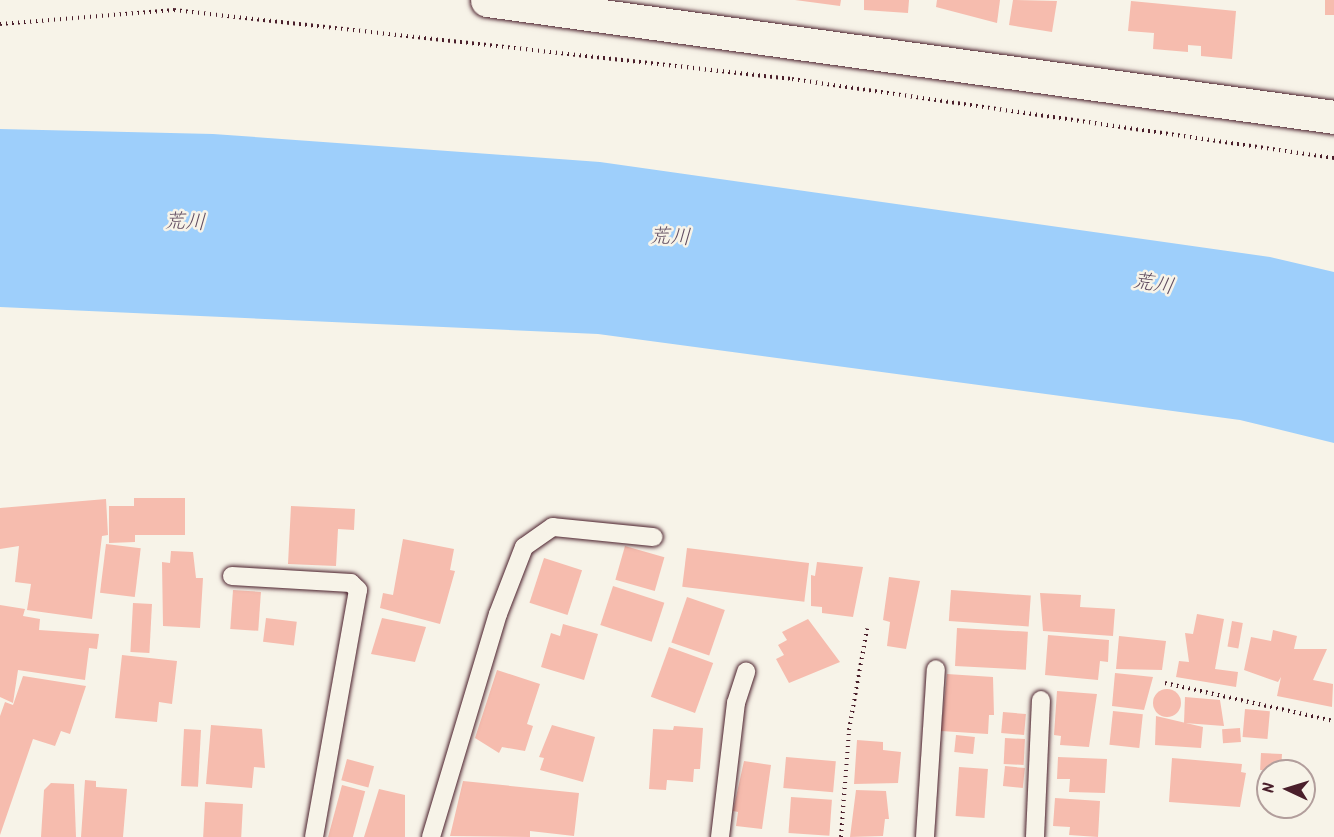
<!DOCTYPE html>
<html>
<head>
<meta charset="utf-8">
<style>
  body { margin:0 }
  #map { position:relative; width:1334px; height:837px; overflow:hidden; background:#f7f3e8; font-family:Kalam,"Klee One",sans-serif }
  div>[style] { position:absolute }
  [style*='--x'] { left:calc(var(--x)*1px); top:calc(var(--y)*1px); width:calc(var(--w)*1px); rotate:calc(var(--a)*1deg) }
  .water>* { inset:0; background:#9ecffb }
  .building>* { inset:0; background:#f6bcae; transform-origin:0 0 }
  .round { border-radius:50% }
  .path>* { height:4px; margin-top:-2px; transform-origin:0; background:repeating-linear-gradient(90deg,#4a1f2b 0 1.5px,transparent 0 6px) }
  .roads { filter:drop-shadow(0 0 2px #4a1f2b) drop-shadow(0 0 2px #4a1f2b) }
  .service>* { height:18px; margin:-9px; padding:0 9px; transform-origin:9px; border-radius:9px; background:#f7f3e8 }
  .minor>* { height:33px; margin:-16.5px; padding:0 16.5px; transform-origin:16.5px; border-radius:16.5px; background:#f7f3e8 }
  span { translate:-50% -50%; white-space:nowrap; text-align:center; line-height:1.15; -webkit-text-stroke:5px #f7f3e8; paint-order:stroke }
  .water-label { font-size:21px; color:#5f4b5f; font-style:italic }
  .north { position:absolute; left:1256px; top:759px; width:60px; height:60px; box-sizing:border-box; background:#f7f3e8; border:2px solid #b29e9c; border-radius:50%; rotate:274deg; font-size:16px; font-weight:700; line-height:24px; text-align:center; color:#4a1f2b }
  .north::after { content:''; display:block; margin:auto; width:21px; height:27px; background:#4a1f2b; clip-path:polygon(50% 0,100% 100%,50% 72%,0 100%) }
</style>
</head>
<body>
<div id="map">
  <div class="water">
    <div style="clip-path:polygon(0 129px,213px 134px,600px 162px,1270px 257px,1334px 272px,1334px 443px,1240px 420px,598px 334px,0 307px)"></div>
  </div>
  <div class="building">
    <div style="clip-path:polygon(795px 0,841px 0,840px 6px)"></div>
    <div style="clip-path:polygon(864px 0,909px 0,908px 13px,864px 10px)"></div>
    <div style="clip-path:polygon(937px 0,1000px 0,997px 23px,936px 7px)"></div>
    <div style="clip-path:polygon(1013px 0,1057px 1px,1052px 32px,1009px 25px)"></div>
    <div style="left:1325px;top:0;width:9px;height:15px"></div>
    <div style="clip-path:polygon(1131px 1px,1236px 11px,1232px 59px,1201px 56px,1201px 46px,1188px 45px,1188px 52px,1153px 49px,1154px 33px,1128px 31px)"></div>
    <div style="clip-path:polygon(134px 498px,185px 498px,185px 535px,135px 535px,135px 542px,109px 543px,109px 506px,134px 506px)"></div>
    <div style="clip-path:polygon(106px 499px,108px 535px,102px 536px,92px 619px,27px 610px,31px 584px,15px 582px,19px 546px,0 549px,0 508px)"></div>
    <div style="clip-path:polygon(291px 506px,355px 509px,354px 530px,338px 529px,336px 566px,288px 564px)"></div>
    <div style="clip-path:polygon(403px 539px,454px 549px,450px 570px,455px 571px,440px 624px,380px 608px,383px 593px,393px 595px)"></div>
    <div style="left:106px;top:544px;width:35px;height:49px;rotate:7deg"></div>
    <div style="left:625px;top:546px;width:41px;height:35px;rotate:16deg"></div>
    <div style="left:687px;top:548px;width:123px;height:39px;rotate:7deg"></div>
    <div style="clip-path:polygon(171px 551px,193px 552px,196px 578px,203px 578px,200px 628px,163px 626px,162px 562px,170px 563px)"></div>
    <div style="left:544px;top:558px;width:40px;height:47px;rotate:18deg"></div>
    <div style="clip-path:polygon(817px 562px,863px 567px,853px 617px,822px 613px,822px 607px,811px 606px,811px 575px,815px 576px)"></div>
    <div style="clip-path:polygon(889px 577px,920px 581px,906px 649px,887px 646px,890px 622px,883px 620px)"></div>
    <div style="left:613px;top:586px;width:54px;height:41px;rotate:18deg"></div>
    <div style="left:233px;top:590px;width:28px;height:39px;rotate:4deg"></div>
    <div style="left:951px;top:590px;width:80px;height:31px;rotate:4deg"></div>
    <div style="clip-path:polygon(1040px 593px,1081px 595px,1080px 607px,1115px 609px,1113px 636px,1043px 631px)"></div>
    <div style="left:687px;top:597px;width:40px;height:48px;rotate:19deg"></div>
    <div style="left:133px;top:603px;width:19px;height:49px;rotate:3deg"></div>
    <div style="clip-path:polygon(0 605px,25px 609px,23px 616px,40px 619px,39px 630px,99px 634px,97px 649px,89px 648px,85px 680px,18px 670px,13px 703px,0 697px)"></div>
    <div style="clip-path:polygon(1197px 614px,1224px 619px,1215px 669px,1238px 672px,1236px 687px,1176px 677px,1179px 661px,1189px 662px,1185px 633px,1193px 634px)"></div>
    <div style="left:266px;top:618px;width:31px;height:24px;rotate:7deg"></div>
    <div style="clip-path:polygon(382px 618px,426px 627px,415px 662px,371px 654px)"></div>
    <div style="clip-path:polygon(808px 619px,840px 662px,789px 683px,776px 659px,784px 655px,778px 645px,787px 640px,782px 632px)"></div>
    <div style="left:1232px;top:621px;width:11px;height:26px;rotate:10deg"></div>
    <div style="clip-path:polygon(563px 624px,598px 634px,584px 680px,541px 667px,551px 633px,560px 636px)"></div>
    <div style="left:957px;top:628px;width:71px;height:38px;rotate:3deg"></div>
    <div style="clip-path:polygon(1273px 630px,1297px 636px,1294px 649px,1327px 649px,1313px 680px,1333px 684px,1332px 707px,1277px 696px,1281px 677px,1278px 682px,1244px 670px,1251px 637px,1271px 641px)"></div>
    <div style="clip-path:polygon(1048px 635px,1109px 640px,1108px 662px,1100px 661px,1098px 680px,1045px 675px)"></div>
    <div style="clip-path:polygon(1119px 636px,1166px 641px,1162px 670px,1116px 669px)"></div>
    <div style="left:669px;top:647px;width:47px;height:53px;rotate:20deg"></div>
    <div style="clip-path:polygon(122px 655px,177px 661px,172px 704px,159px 702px,157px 722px,115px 718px)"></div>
    <div style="clip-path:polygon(497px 670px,540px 684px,527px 724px,533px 726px,525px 751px,502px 747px,499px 753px,475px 738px)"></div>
    <div style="clip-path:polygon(1115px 673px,1153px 677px,1144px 710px,1112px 706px)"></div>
    <div style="clip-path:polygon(947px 674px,993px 677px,994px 715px,989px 715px,988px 734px,941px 731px)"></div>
    <div style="clip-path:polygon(23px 676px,86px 686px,70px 734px,61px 731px,55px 746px,33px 739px,0 835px,0 716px,5px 702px,13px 705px)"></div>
    <div class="round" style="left:1153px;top:689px;width:28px;height:28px"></div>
    <div style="clip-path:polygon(1057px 691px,1097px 694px,1089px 747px,1060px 745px,1061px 736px,1054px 735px)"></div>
    <div style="clip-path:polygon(1185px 697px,1220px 700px,1224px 726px,1184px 723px)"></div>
    <div style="left:1245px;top:709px;width:25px;height:28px;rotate:5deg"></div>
    <div style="left:1113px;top:711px;width:30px;height:34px;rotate:6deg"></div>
    <div style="left:1003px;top:712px;width:23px;height:21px;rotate:5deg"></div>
    <div style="clip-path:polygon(1156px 716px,1203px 727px,1201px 748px,1155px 745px)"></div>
    <div style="clip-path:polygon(211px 725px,262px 729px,265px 768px,254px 767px,252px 788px,206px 784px)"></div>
    <div style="clip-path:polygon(552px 725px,595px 737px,583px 782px,540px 770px,544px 758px,539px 757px)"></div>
    <div style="clip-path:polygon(674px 726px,703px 728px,700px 769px,694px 769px,693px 782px,667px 780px,666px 790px,649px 789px,653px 729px,673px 730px)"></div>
    <div style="left:1240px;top:728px;width:14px;height:18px;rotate:86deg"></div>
    <div style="left:184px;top:729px;width:17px;height:57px;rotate:3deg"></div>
    <div style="left:956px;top:735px;width:19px;height:17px;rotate:6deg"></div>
    <div style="left:1005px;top:738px;width:20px;height:26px;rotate:3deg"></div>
    <div style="clip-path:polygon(857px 740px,883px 742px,883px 750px,901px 752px,898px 783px,854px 784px)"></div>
    <div style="left:1261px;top:753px;width:21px;height:17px;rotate:3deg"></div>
    <div style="left:786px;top:757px;width:50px;height:31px;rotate:5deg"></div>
    <div style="clip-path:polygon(1058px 757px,1107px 759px,1105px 793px,1069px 792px,1070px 779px,1057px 779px)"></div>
    <div style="clip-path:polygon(1172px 758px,1242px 764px,1241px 772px,1246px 773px,1240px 807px,1169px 802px)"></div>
    <div style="left:347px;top:759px;width:28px;height:22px;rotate:15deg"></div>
    <div style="clip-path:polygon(744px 761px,771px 765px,762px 829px,736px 826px,738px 812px,733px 811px)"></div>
    <div style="left:1005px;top:766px;width:20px;height:20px;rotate:6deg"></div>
    <div style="left:959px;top:767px;width:29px;height:49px;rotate:4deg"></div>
    <div style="clip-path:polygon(85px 780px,96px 781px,96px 787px,127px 789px,123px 837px,81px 837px)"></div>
    <div style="clip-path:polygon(463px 781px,579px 793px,574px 836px,530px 831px,530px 837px,450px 836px)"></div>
    <div style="clip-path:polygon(51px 783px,74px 784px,76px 837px,41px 837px,44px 790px)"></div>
    <div style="left:342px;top:785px;width:24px;height:54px;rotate:15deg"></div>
    <div style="clip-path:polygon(379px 789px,405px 795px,405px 837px,364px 837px)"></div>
    <div style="clip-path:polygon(856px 790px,886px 791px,889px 819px,885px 819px,883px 836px,850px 837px)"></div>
    <div style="left:791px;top:797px;width:41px;height:36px;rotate:4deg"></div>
    <div style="clip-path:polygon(1055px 798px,1100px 801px,1098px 837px,1069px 835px,1070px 827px,1053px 826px)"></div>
    <div style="left:205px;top:802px;width:38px;height:35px;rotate:3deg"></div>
  </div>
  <div class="path">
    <div style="--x:0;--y:24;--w:175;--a:-4.6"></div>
    <div style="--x:174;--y:10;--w:622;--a:6.37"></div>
    <div style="--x:792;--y:79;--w:548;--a:8.29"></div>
    <div style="--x:1165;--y:683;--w:173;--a:12.7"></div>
    <div style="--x:841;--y:837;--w:107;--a:-85.7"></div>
    <div style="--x:849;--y:730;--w:103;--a:-79.9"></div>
  </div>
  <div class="roads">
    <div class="service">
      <div style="--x:232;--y:576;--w:119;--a:3.4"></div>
      <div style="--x:351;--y:583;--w:10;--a:45"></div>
      <div style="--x:358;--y:590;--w:251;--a:100.1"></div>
      <div style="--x:431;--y:837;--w:233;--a:-73.3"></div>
      <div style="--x:498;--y:614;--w:72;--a:-68.8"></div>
      <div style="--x:524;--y:547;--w:35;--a:-35"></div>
      <div style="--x:553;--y:527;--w:101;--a:5.7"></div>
      <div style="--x:720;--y:837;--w:135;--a:-83.2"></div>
      <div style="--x:736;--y:703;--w:33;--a:-72"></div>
      <div style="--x:925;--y:837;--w:168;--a:-86.3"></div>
      <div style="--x:1035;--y:837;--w:137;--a:-87.5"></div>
    </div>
    <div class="minor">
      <div style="--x:487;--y:0;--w:855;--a:7.86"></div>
    </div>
  </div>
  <div class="water-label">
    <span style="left:185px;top:223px;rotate:2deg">荒川</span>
    <span style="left:670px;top:238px;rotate:2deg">荒川</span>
    <span style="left:1153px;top:285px;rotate:10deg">荒川</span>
  </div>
  <div class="north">N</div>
</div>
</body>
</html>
